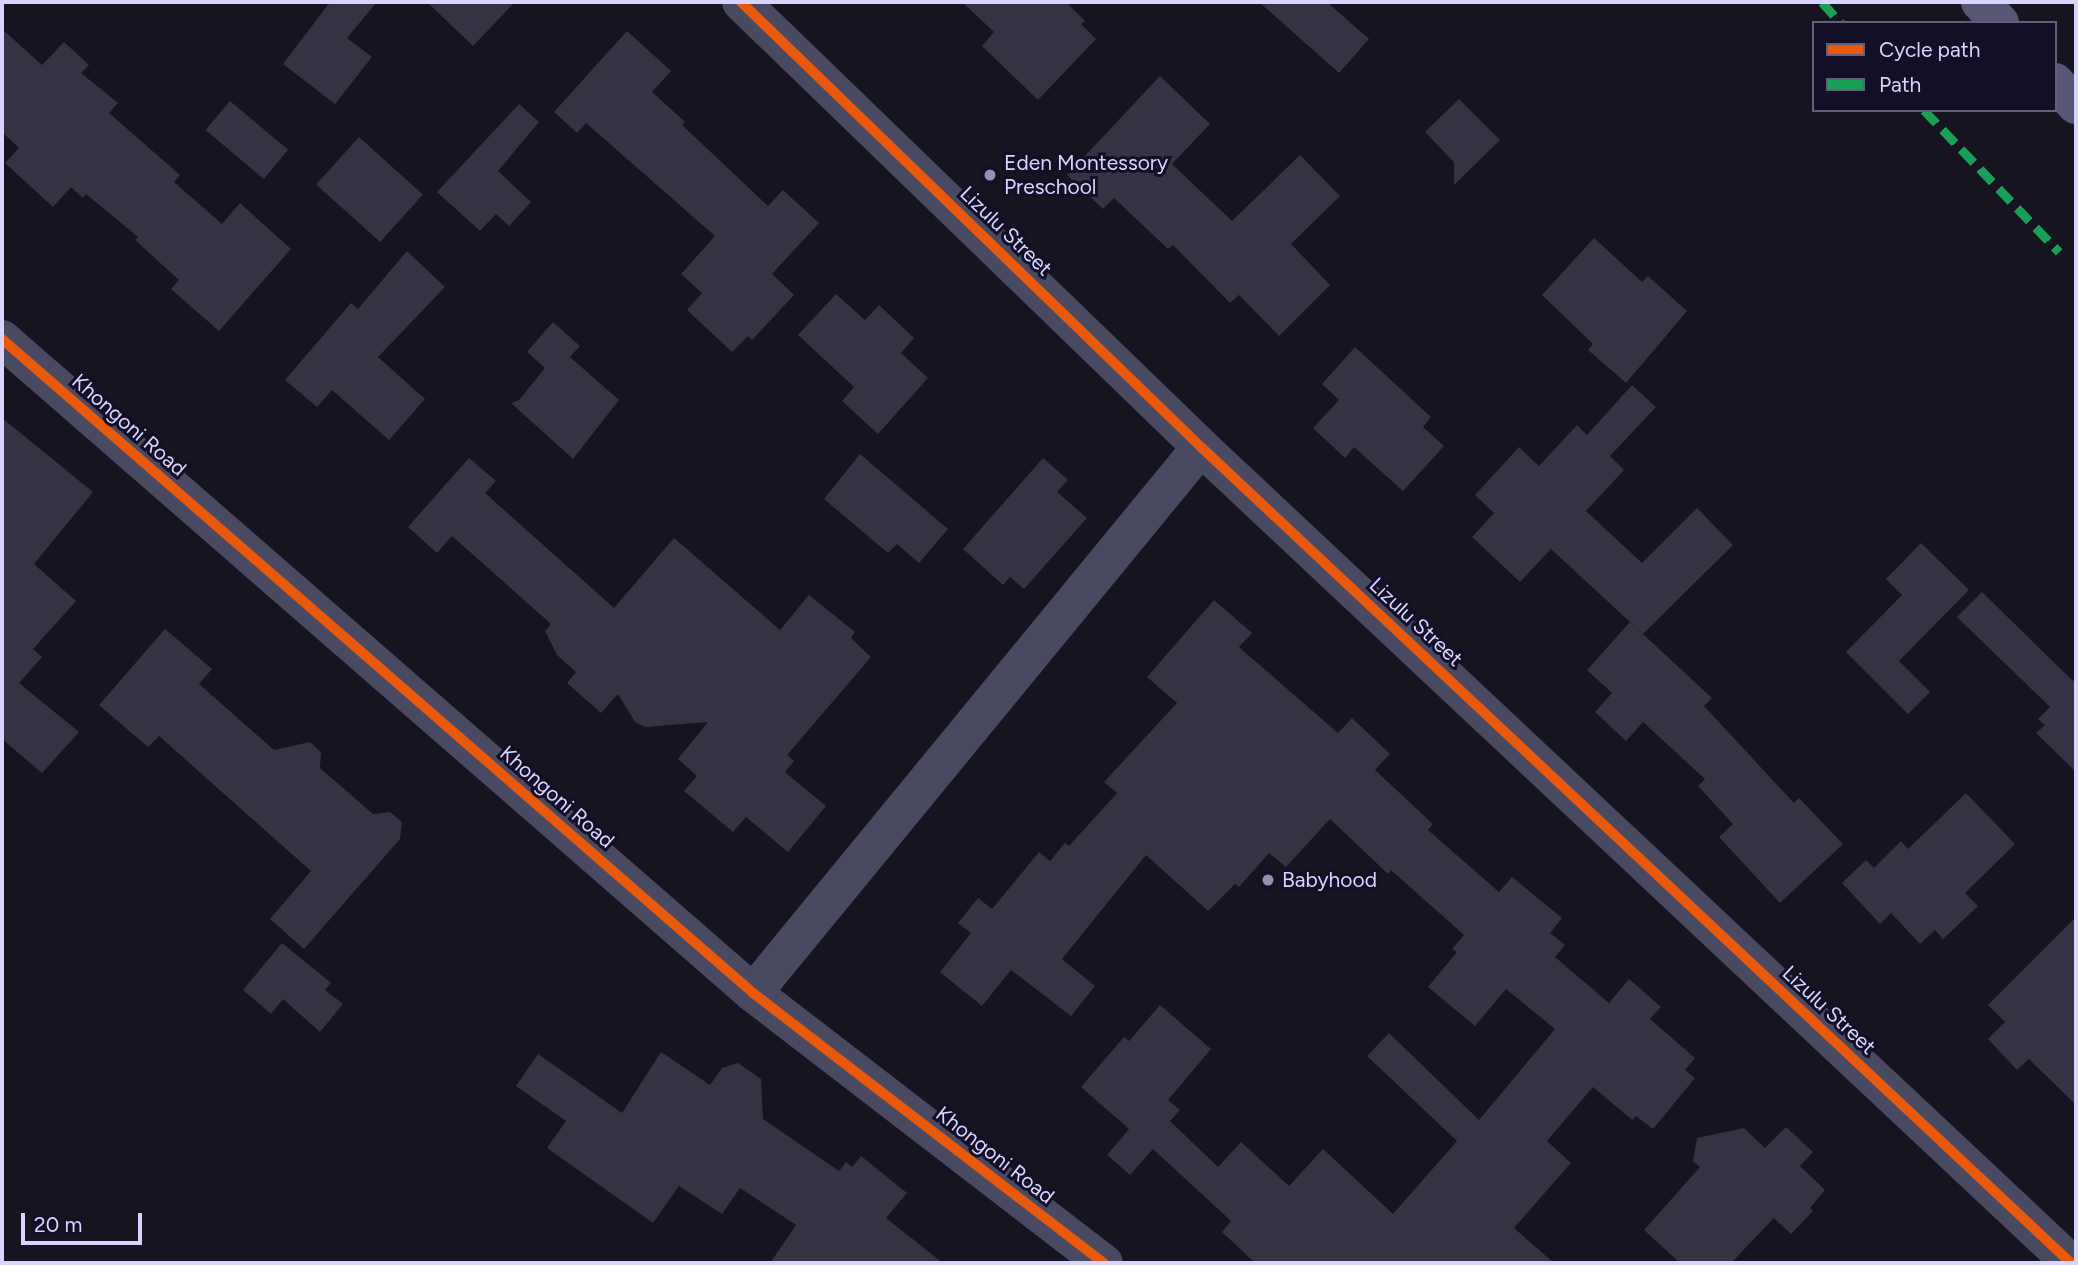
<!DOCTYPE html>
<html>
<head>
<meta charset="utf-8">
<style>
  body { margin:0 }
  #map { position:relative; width:2078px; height:1265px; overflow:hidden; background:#161421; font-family:Figtree,sans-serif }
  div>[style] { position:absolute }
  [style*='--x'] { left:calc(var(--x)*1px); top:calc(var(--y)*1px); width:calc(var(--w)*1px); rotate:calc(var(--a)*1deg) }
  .building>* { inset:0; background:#343243; transform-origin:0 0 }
  .street>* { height:38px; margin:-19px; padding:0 19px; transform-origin:19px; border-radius:19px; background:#4a4962 }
  .secondary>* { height:38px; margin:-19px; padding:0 19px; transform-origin:19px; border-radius:19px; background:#575674 }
  .quiet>* { height:9px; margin-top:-4.5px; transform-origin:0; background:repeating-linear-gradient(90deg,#1a9f57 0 18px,transparent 0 27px) }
  .cycleway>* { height:10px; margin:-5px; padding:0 5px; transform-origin:5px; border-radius:5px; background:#e8590c }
  .dots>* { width:19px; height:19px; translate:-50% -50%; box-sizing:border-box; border:4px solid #130f26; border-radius:50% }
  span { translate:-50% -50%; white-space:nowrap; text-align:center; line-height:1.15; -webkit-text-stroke:6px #130f26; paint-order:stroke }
  .poi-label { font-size:21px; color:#d9d4ff }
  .left { translate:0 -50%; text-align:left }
  .street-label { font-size:21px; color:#d9d4ff }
  .frame { position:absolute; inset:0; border:4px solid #d9d4ff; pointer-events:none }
  .legend { position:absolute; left:1812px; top:21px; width:245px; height:91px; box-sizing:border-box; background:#130f26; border:2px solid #625e7d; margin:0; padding:9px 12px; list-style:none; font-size:21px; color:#d9d4ff }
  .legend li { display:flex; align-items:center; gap:14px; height:35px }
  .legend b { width:35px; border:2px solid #625e7d }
  .scale { position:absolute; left:21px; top:1213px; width:121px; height:32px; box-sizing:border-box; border:4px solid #d9d4ff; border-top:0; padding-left:9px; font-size:21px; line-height:24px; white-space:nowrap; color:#d9d4ff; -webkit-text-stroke:5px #130f26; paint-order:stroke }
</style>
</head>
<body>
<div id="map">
  <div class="building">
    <div style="clip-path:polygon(330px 2px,377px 2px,347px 38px,372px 57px,335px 104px,283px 64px)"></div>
    <div style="clip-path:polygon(427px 2px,515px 2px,473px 46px)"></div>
    <div style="clip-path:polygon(962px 2px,1066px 2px,1085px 21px,1081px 24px,1096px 39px,1038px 100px,982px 46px,994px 32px)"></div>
    <div style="clip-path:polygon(1259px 2px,1327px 2px,1369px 39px,1339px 73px)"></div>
    <div style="clip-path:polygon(2px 29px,42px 65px,64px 42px,89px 65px,81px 73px,118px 103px,109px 113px,180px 175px,174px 182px,222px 224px,240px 203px,291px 249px,219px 331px,171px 289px,179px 280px,135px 240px,138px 237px,86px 194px,83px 198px,71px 187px,53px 207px,5px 163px,19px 148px,2px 132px)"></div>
    <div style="clip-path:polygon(627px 31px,671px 71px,652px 92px,685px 122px,682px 125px,768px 206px,783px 190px,819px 223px,772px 274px,794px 295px,752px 340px,748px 336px,732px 352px,687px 310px,702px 293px,681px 274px,715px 236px,586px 123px,577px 133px,554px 112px)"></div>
    <div style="clip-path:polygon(1160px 76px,1210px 124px,1172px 164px,1232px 221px,1300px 155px,1340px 196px,1291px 244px,1330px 285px,1279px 336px,1239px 295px,1230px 303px,1173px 245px,1168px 249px,1114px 198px,1103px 209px,1067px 175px)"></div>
    <div style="clip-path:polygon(1459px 99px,1500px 140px,1454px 185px,1454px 162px,1425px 132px)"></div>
    <div style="left:230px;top:101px;width:76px;height:38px;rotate:40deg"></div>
    <div style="clip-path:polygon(519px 104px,539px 122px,498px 171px,531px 202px,509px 226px,496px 214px,480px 231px,437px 192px)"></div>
    <div style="left:359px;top:137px;width:86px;height:64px;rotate:42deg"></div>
    <div style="clip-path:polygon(1594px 238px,1642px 282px,1648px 276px,1687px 311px,1626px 383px,1588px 350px,1593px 344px,1542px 295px)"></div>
    <div style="clip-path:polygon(407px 251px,445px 287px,378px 357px,425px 399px,389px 440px,332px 390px,317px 407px,285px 380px,351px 303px,358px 309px)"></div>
    <div style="clip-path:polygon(836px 294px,865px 320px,879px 305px,914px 338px,901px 353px,928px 378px,878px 434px,842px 401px,854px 387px,798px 335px)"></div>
    <div style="clip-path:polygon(553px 322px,580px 346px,570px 357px,619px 400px,573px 459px,511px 403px,519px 400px,545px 368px,527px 352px)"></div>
    <div style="clip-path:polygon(1355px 347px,1431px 417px,1423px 427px,1444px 446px,1403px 491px,1354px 447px,1345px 458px,1313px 428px,1339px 400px,1322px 384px)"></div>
    <div style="clip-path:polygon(1632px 385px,1656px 407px,1610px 456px,1624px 470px,1586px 511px,1642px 563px,1697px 508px,1733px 545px,1643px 634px,1551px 549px,1520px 582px,1472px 537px,1494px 513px,1475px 495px,1519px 447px,1539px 466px,1577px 425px,1587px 435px)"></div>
    <div style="clip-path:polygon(2px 418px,93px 492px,34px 564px,76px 601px,33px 649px,42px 657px,19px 683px,79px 732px,42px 773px,2px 739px)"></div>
    <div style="clip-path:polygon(860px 454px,948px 529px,919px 563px,897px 544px,888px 553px,824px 499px)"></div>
    <div style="clip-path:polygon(469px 458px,496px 481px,485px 493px,614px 608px,674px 538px,780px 630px,809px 595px,855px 632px,851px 638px,871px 657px,787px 755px,794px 761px,785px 772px,826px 806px,788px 852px,746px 817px,733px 832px,684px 791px,697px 776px,678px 759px,708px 722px,645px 727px,635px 722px,618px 694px,601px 713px,567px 683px,576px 672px,557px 655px,545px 631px,551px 624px,452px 536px,437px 553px,408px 527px)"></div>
    <div style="clip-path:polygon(1043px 458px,1068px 480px,1057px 492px,1087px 518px,1024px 589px,1010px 577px,1003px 585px,963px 549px)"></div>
    <div style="clip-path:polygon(1921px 543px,1969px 590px,1899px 661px,1930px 692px,1908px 714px,1846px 652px,1902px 595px,1886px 579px)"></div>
    <div style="clip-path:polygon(1982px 592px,2073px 681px,2076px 678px,2076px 772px,2036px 733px,2045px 725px,2038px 719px,2050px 707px,1957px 617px)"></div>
    <div style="clip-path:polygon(1214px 600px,1252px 633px,1239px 647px,1338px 733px,1352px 718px,1390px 754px,1375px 770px,1433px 824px,1428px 830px,1499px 892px,1512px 877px,1562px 918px,1550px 933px,1565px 945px,1555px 957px,1609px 1003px,1629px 979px,1661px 1007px,1650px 1019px,1695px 1058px,1685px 1070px,1695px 1078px,1653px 1129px,1636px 1116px,1632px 1120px,1593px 1087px,1547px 1141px,1571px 1163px,1514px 1228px,1554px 1263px,1255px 1263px,1222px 1232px,1231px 1221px,1153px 1149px,1130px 1175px,1107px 1155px,1129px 1129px,1081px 1087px,1124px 1037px,1129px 1041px,1160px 1005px,1211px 1049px,1168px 1100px,1180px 1110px,1170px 1121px,1218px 1167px,1241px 1142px,1289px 1186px,1323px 1149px,1393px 1214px,1457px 1141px,1367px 1056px,1389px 1033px,1479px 1120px,1555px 1029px,1506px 989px,1475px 1026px,1428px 987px,1457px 952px,1452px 949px,1464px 935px,1391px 870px,1388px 874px,1330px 819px,1286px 867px,1269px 853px,1239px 887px,1235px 884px,1208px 911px,1146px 855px,1062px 959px,1095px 986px,1071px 1016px,1011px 970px,982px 1006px,940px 972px,971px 933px,958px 923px,978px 898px,992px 909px,1039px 852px,1050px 861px,1065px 843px,1069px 846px,1117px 793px,1104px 782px,1177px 703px,1147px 677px)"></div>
    <div style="clip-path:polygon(1630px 622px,1712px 698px,1704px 706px,1794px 803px,1799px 798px,1843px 844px,1780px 903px,1719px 837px,1733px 824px,1698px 786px,1705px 779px,1643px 722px,1626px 741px,1595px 712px,1612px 693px,1587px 670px)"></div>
    <div style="clip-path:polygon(165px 629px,212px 669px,199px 684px,274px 750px,310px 742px,321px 752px,320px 768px,373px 814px,390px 812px,402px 822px,400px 839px,304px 949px,270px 919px,311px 871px,159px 736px,148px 747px,99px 705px)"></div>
    <div style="clip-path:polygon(1966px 793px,2015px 844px,1965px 893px,1978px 906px,1943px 939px,1935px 930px,1920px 944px,1891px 913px,1880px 924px,1842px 883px,1866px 860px,1874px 868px,1901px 841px,1908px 849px)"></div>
    <div style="clip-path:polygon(2076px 917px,2076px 1105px,2029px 1059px,2017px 1070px,1988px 1039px,2005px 1022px,1988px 1005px)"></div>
    <div style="clip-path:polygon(282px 943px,331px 983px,325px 990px,343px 1004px,320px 1032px,283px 999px,271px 1014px,243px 990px)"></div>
    <div style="clip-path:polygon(661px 1052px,710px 1085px,722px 1068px,738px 1063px,761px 1079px,763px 1119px,839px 1171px,846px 1162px,852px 1167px,861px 1156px,907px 1193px,886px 1218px,943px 1263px,770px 1263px,796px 1225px,740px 1188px,722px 1214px,679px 1186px,653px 1223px,547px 1148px,566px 1121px,516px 1086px,538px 1054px,622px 1113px)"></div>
    <div style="clip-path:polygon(1786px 1127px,1813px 1152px,1800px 1166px,1825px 1190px,1810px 1208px,1813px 1211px,1791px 1234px,1774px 1218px,1731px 1263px,1680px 1263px,1644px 1230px,1700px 1167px,1693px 1161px,1697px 1138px,1744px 1128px,1765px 1148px)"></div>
  </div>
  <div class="street">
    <div style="--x:741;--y:2;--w:640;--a:44.05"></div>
    <div style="--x:1201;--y:447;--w:1193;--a:43.17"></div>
    <div style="--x:2;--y:339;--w:996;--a:41.05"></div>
    <div style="--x:753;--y:993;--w:443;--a:37.6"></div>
    <div style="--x:753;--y:993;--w:706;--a:-50.63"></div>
  </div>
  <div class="secondary">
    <div style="--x:1980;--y:2;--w:29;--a:46"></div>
    <div style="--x:2055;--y:82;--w:31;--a:48"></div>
  </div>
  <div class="quiet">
    <div style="--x:1822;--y:2;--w:28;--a:48"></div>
    <div style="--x:1924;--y:110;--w:196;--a:46.4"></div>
  </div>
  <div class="cycleway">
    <div style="--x:741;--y:2;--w:640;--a:44.05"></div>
    <div style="--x:1201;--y:447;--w:1193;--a:43.17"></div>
    <div style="--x:2;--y:339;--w:996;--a:41.05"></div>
    <div style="--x:753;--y:993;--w:443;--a:37.6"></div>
  </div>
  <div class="dots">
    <div style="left:990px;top:175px;background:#9591b1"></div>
    <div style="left:1268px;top:880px;background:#9591b1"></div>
  </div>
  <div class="poi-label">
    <span class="left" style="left:1004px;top:175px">Eden Montessory<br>Preschool</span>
    <span class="left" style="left:1282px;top:880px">Babyhood</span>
  </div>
  <div class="street-label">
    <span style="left:1006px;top:231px;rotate:44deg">Lizulu Street</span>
    <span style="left:129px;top:425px;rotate:41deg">Khongoni Road</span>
    <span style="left:1416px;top:622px;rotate:43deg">Lizulu Street</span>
    <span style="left:557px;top:797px;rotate:41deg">Khongoni Road</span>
    <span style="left:1829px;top:1010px;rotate:43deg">Lizulu Street</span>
    <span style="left:995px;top:1155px;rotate:38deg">Khongoni Road</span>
  </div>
  <div class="frame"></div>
  <ul class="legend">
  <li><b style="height:9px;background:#e8590c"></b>Cycle path</li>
  <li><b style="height:9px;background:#1a9f57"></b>Path</li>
  </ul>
  <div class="scale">20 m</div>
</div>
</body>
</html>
